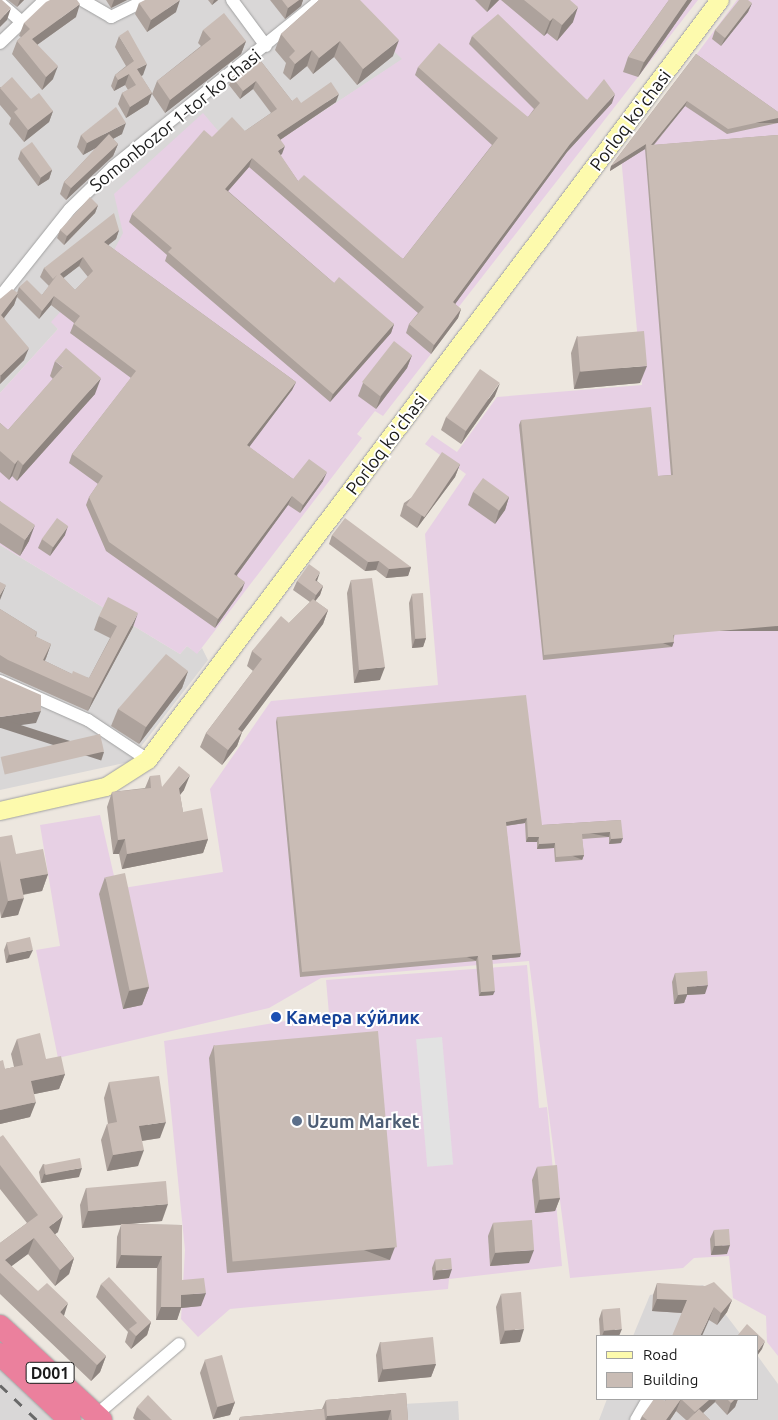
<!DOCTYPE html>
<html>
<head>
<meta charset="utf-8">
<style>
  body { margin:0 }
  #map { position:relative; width:778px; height:1420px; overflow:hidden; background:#ede7df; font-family:Ubuntu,sans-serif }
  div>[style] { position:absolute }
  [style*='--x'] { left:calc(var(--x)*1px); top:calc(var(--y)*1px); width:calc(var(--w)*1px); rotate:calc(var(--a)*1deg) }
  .residential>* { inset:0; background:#d9d7d7 }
  .industrial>* { inset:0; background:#e7d0e4 }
  .parking>* { inset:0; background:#e2e2e2; transform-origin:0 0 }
  .roads { filter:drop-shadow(0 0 1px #a1a1a1) drop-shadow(0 0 1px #a1a1a1) }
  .street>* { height:12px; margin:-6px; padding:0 6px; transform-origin:6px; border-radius:6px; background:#fff }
  .secondary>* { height:18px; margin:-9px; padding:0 9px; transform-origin:9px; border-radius:9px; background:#fdfaad }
  .highway>* { height:22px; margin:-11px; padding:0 11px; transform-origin:11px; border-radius:11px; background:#eb809d }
  .rail>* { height:3px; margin-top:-1.5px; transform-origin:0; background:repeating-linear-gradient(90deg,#686868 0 10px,transparent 0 20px) }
  .wall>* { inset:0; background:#ada29c }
  .shaded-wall>* { inset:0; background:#8d847f; transform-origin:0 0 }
  .building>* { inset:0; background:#c9bcb5; transform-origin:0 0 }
  .dots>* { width:14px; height:14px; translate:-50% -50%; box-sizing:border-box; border:2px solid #fff; border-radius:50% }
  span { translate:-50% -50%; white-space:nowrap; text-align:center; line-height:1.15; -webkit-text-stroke:4px #fff; paint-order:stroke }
  .shield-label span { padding:1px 4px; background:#fff; border:1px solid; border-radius:4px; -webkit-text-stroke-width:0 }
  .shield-label { font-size:16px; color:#1a1a1a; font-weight:700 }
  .street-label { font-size:18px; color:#1a1a1a }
  .transit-label { font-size:18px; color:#164399; font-weight:700 }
  .left { translate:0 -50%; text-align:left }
  .service-label { font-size:18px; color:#4e5e75; font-weight:700 }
  .legend { position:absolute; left:596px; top:1335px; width:162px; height:65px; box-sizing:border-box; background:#fff; border:1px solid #a3a3a3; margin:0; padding:6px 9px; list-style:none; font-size:15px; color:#1a1a1a }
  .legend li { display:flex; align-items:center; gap:10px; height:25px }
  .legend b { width:25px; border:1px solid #a3a3a3 }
</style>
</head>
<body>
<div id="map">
  <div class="residential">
    <div style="clip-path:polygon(0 0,342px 0,403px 59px,245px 163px,203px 114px,110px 258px,52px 322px,58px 329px,0 393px)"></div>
    <div style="clip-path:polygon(0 545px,180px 654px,187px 646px,197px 653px,202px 648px,208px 660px,129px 762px,0 790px)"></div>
    <div style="clip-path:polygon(703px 1285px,742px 1336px,633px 1336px,650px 1295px)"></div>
    <div style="clip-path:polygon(757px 1355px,778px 1384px,778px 1420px,599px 1420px,607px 1399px,757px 1399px)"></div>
    <div style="clip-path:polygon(0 1368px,63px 1420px,0 1420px)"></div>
    <div style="clip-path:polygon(458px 1401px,459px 1420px,405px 1420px,403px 1404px)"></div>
  </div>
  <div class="industrial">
    <div style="clip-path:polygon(342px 0,698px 0,454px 313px,431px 354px,383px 416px,375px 411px,357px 434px,362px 438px,197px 654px,187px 646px,180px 654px,0 545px,0 393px,58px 329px,51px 322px,110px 258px,123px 233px,114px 194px,203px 113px,245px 163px,402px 59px)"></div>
    <div style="clip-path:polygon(737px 0,778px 0,778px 1356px,767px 1342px,766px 1316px,733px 1298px,729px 1256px,694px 1258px,683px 1268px,570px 1278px,529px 961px,321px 978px,269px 1008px,58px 1058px,36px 950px,60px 946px,40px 825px,100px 815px,117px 889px,223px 872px,210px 789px,271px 701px,438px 685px,425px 534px,466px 474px,425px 444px,432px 435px,457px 452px,497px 397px,642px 385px,621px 156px)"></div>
    <div style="clip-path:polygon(527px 965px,539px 1108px,547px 1107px,562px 1266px,449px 1279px,448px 1289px,230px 1309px,198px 1337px,181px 1319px,185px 1250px,164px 1041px,329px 1014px,326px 980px)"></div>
  </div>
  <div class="parking">
    <div style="left:442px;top:1037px;width:128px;height:26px;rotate:85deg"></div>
  </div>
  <div class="roads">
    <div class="street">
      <div style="--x:82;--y:0;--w:34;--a:30"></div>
      <div style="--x:111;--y:17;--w:39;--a:-26"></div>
      <div style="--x:232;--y:0;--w:57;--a:53.5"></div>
      <div style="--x:0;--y:3;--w:28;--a:41"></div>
      <div style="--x:0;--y:43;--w:62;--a:-43.7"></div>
      <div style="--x:0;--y:297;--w:112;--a:-51.5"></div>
      <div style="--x:70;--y:209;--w:60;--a:-44.3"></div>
      <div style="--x:113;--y:167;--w:267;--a:-38.8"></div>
      <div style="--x:0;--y:681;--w:96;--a:23.9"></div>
      <div style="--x:88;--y:720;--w:72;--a:33.7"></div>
      <div style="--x:96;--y:1415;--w:109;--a:-40.5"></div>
      <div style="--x:636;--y:1420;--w:24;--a:-60"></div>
    </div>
    <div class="secondary">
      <div style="--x:0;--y:811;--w:109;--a:-12.8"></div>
      <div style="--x:106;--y:787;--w:50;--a:-32.7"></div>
      <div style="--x:148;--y:760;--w:951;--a:-53.03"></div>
    </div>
    <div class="highway">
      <div style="--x:0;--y:1326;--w:138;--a:42.9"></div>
      <div style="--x:0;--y:1354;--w:96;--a:43.3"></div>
    </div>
  </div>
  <div class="rail">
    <div style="--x:0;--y:1385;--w:51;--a:43.4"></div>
  </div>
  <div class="wall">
    <div style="clip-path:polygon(8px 0,24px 0,17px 7px)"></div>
    <div style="clip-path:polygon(106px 0,127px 0,111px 8px)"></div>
    <div style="clip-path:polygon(208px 0,218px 0,212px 5px)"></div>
    <div style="clip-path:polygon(270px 0,303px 0,301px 6px,285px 19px)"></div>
    <div style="clip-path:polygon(319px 0,393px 56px,357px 85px,334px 57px,313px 74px,307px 66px,290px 80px,283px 73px,286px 63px,275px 50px,281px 34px)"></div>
    <div style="clip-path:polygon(475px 0,499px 0,487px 12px)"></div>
    <div style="clip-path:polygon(501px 0,570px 0,573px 22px,557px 41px,547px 33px,544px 36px)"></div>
    <div style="clip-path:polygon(669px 0,692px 0,638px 77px,623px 72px,628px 57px)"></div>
    <div style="clip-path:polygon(139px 3px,176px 12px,147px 32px,135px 14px)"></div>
    <div style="clip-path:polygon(752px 3px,748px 12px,721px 46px,712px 39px,715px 30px)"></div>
    <div style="clip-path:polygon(76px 17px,37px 45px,53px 79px,42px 90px,12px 54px,17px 41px,21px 37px,19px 36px,24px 23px)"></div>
    <div style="clip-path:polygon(203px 30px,246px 41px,241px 54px,165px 113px,152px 94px,157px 81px,201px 46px,198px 43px)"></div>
    <div style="clip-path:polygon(119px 36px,143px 75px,141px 76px,152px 93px,148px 104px,126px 118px,118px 104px,122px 93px,128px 90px,125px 85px,114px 91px,111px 86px,115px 75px,126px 66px,115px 47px)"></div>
    <div style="clip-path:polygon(472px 36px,587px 100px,612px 103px,567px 152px,455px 304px,461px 309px,458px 318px,431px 354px,406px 333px,409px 324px,418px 313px,249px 167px,228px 191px,334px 283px,394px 324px,391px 333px,330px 402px,165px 261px,167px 255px,129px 222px,132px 214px,212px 137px,245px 131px,271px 113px,253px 89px,240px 99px,229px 85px,232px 77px,260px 60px,292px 101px,301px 103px,336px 102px,280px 140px,282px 154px,280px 155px,298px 181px,403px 259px,492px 145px,415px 75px,418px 67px,528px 117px,534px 109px,469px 44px)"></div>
    <div style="clip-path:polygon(696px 54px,778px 112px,778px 123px,727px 134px,685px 106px,654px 145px,778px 135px,672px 647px,543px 660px,519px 425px,521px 420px,658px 476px,671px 475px,645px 149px,610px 171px,611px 166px)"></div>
    <div style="clip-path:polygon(0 87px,31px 99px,53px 111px,49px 122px,24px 142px,9px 124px,11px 118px,0 105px)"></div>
    <div style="clip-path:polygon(122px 134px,113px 139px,118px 144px,113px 156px,66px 200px,60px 194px,64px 182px,97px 147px,83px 155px,77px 147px,81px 135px)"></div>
    <div style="clip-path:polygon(21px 150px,52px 170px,49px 179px,38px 186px,18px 159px)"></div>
    <div style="clip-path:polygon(98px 205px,95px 213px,64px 245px,57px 238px,60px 230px)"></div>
    <div style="clip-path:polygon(evenodd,119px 230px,116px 239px,108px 245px,296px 382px,292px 390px,249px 447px,293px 479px,323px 481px,300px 513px,288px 505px,237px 575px,242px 590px,215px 628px,106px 551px,86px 505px,89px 497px,98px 484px,69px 463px,72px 454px,131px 378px,70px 333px,74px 323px,51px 305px,39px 319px,17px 297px,14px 305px,4px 318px,24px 360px,0 384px,0 299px,17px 293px,19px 287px,42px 295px,49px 286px,40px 277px,44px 268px,119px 230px,79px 266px,88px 277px,75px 290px,63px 278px,79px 266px)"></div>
    <div style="clip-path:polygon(577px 336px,640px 383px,574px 389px,571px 353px)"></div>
    <div style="clip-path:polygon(412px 355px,407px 368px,376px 409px,358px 396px,363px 383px)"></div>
    <div style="clip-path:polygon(55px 361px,95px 394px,17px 481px,12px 476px,9px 480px,0 472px,0 423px,8px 430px,53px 379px,50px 376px)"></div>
    <div style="clip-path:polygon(495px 396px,461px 444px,441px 430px,446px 417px)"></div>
    <div style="clip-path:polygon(460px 464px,455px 477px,417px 528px,400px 516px,404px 503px)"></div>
    <div style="clip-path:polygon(473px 492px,509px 497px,505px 510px,495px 524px,468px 505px)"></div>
    <div style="clip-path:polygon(0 501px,29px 541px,20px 556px,0 543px)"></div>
    <div style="clip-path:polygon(65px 535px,50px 556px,38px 548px,42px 539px)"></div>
    <div style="clip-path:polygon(332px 535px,411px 567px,408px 576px,386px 578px,376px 570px,365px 571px,329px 544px)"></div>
    <div style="clip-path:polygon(351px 580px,380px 680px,354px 683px,347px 593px)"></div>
    <div style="clip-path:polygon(297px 581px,317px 581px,323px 586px,320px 595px,315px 601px,328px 610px,323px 624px,242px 732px,237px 746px,222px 765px,200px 747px,206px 733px,253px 671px,247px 666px,252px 651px,289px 623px,310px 602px,293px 590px)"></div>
    <div style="clip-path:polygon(412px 594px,426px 638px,423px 647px,412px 648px,409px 603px)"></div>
    <div style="clip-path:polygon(0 609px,37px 632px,36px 637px,51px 644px,45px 661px,72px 674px,89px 678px,110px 638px,94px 630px,99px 616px,133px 627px,88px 711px,0 672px)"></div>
    <div style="clip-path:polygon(188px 671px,182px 688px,139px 744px,111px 726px,118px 709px)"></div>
    <div style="clip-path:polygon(277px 717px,542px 825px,621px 820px,621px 843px,609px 844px,609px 837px,582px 839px,584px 855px,582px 860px,555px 862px,554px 848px,537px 849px,537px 842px,526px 842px,525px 823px,506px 826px,520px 957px,492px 960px,493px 995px,479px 996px,476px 961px,300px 977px,276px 722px)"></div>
    <div style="clip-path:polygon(150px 776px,162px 787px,184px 790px,180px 795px,183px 812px,208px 839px,203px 853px,122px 869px,119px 854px,113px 854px,107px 807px,112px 792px,145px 788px)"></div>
    <div style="clip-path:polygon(0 837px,16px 854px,48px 874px,42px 891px,23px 895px,18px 915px,1px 918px,0 911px)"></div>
    <div style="clip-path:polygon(105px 877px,149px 987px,142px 1005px,123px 1009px,99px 894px)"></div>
    <div style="clip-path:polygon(7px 942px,29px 958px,6px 963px,4px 950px)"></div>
    <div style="clip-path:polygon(675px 973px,705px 994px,687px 995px,684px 1003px,674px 1004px,672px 982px)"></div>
    <div style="clip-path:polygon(17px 1039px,46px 1059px,65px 1074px,59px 1089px,34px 1094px,30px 1117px,0 1124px,0 1061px,5px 1069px,14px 1067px,11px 1054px)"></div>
    <div style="clip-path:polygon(214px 1045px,390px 1260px,227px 1273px,209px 1058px)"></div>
    <div style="clip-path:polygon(109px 1082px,160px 1138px,142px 1141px,138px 1166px,107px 1171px,101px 1140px,107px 1124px,108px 1124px,104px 1098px)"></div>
    <div style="clip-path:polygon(0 1137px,58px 1232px,55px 1234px,74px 1258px,69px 1274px,55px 1286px,28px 1254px,11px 1266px,106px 1356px,100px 1372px,91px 1381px,0 1294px,0 1243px,27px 1223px,0 1189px)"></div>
    <div style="clip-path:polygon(43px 1164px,79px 1177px,41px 1183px,39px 1172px)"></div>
    <div style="clip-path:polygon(537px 1167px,560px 1198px,555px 1211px,535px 1213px,532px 1180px)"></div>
    <div style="clip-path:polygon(86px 1188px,162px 1221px,130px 1224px,182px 1225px,182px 1280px,201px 1306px,181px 1308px,177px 1320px,156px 1320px,157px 1268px,116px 1268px,117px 1237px,121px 1225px,82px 1228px,80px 1205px)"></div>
    <div style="clip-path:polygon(493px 1223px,529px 1263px,490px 1266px,488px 1236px)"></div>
    <div style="clip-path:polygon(714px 1230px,727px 1254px,711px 1255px,710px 1239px)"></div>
    <div style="clip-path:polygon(435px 1260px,449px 1278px,433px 1280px,432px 1268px)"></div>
    <div style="clip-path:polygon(657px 1283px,732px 1300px,727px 1312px,717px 1325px,709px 1320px,682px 1313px,652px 1311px,653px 1295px)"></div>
    <div style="clip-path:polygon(101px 1284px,151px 1322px,147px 1335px,131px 1349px,125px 1342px,128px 1332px,96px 1297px)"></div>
    <div style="clip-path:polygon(501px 1294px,520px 1342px,500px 1344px,496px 1307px)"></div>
    <div style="clip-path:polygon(602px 1310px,619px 1336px,600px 1336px,599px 1319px)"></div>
    <div style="clip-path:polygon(380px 1342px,436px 1364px,431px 1377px,378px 1382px,376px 1355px)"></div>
    <div style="clip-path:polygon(205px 1360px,235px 1402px,230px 1415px,213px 1419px,200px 1373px)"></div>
    <div style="clip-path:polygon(406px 1393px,408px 1420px,239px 1420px,240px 1417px,322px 1409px,326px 1400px)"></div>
    <div style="clip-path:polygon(667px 1399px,738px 1399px,735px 1407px,727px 1415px,715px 1402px,703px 1413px,710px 1420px,686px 1420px,676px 1411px,670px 1420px,640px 1420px,642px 1416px)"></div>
    <div style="clip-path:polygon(137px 1407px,172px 1420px,135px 1420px,133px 1418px)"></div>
  </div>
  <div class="shaded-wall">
    <div style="clip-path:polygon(20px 0,24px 0,17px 7px)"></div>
    <div style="clip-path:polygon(114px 0,127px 0,111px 8px)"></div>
    <div style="clip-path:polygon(180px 0,176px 12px,147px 32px,151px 20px)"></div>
    <div style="clip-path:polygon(214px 0,218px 0,212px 5px)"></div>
    <div style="clip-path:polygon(299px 0,303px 0,301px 6px,285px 19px,288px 8px)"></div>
    <div style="clip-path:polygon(491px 0,499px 0,487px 12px)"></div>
    <div style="clip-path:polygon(687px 0,692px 0,638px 77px,644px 62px)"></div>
    <div style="clip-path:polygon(752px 3px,748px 12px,721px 46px,725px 38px)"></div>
    <div style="clip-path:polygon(80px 4px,76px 17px,27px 52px,32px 39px)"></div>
    <div style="clip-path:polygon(578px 7px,573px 22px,557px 41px,562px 25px)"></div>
    <div style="clip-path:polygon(11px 8px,7px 20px,0 27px,0 20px)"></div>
    <div style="clip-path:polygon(553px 18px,547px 33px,544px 36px,550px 21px)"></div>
    <div style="clip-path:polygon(399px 40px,393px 56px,357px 85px,363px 69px)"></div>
    <div style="clip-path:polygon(246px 41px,241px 54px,165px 113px,170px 100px)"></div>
    <div style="clip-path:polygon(340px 41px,334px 57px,313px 74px,319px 58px)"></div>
    <div style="clip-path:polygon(312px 50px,307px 66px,290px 80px,295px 64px)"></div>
    <div style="clip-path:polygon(147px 64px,143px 75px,133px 80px,137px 69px)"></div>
    <div style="clip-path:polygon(58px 66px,53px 79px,42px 90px,46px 77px)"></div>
    <div style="clip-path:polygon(129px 74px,125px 85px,114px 91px,118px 80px)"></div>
    <div style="clip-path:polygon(256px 81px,253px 89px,240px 99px,243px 91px)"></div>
    <div style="clip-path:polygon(152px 93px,148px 104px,126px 118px,130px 107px)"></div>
    <div style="clip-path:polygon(339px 94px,336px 102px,274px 144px,277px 135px)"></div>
    <div style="clip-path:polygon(615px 94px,612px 103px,567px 152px,450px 311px,453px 302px,570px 144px)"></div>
    <div style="clip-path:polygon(687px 101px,685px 106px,649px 150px,651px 145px)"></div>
    <div style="clip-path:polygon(53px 111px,49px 122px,24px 142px,28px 130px)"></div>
    <div style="left:778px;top:118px;width:5px;height:51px;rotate:90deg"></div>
    <div style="clip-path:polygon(126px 123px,122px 134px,83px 155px,87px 143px)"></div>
    <div style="clip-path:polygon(118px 144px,113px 156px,66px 200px,71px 188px)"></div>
    <div style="clip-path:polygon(646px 144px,645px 149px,610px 171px,611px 166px)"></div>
    <div style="clip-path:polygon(285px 146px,282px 154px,274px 159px,278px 151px)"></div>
    <div style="clip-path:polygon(252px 158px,249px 167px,222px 198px,225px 189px)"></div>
    <div style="clip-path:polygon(52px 170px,49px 179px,38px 186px,41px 177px)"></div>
    <div style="clip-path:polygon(98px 205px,95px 213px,64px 245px,67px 236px)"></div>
    <div style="clip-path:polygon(119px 230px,116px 239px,101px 251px,104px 242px)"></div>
    <div style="clip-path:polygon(83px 257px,79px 266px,57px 283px,60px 274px)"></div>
    <div style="clip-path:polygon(18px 293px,14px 305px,0 323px,1px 315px)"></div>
    <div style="clip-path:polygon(54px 296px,51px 305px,39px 319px,42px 311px)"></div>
    <div style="clip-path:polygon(461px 309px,458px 318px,431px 354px,434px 345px)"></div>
    <div style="clip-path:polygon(394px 324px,391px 333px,330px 402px,333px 394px)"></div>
    <div style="clip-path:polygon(29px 348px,24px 360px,0 384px,1px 375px)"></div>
    <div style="clip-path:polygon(412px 355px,407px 368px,376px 409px,381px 396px)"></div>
    <div style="clip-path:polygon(647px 366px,640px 383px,574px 389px,580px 371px)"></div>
    <div style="clip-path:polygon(101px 378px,95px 394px,17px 481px,23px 465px)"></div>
    <div style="clip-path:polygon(296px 382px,292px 390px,244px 454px,247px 445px)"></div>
    <div style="clip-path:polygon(500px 383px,495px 396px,461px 444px,466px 431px)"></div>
    <div style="clip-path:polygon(18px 460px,12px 476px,9px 480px,15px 464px)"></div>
    <div style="clip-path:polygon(460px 464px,455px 477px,417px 528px,422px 515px)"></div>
    <div style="clip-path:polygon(327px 472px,323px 481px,300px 513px,303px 505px)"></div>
    <div style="clip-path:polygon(292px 496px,288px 505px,231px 583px,234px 574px)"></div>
    <div style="clip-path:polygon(509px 497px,505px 510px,495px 524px,499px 511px)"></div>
    <div style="clip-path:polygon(35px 525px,29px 541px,20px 556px,25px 540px)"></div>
    <div style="clip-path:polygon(68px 526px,65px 535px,50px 556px,53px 547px)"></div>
    <div style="clip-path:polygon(379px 561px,376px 570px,365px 571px,368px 562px)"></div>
    <div style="clip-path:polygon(411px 567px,408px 576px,386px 578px,389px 569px)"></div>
    <div style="clip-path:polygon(320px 572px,317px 581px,312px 589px,315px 580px)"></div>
    <div style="clip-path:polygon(245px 582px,242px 590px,215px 628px,218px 619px)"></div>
    <div style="clip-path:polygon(6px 585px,0 600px,0 595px)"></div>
    <div style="clip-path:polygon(323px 586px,320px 595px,313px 604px,316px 595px)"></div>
    <div style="clip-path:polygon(328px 610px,323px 624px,233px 744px,238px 729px)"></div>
    <div style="clip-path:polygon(138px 613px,133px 627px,88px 711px,93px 698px)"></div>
    <div style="left:778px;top:626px;width:5px;height:105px;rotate:90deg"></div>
    <div style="clip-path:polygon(426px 638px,423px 647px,412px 648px,415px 639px)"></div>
    <div style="left:674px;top:642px;width:5px;height:131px;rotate:112deg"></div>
    <div style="clip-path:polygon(51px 644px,46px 658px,38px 674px,43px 660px)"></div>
    <div style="clip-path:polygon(385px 667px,380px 680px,354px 683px,359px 670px)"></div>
    <div style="clip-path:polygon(188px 671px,182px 688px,139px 744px,146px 727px)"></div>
    <div style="clip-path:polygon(41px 711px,36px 723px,0 728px,0 717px)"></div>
    <div style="clip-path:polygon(242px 732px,237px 746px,222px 765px,228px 750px)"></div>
    <div style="left:104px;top:752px;width:9px;height:107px;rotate:108deg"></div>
    <div style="clip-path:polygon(190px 775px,184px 790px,173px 803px,179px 788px)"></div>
    <div style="clip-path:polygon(527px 818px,525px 823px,504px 826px,506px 822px)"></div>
    <div style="left:610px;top:832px;width:5px;height:28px;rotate:101deg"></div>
    <div style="clip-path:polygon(528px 837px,539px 837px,537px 842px,526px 842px)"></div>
    <div style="clip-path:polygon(623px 838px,621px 843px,609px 844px,611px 839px)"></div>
    <div style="clip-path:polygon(125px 839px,119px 854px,113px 854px,118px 840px)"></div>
    <div style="clip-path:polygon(208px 839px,203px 853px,122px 869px,127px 854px)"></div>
    <div style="clip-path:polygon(555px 843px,554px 848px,537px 849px,539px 844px)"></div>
    <div style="left:584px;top:855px;width:5px;height:28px;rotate:112deg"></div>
    <div style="clip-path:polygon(48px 874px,42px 891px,14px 896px,20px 879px)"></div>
    <div style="clip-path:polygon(24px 898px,18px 915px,1px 918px,8px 901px)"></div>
    <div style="clip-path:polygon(33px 950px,29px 958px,6px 963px,9px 954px)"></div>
    <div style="clip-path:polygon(521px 953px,520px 957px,490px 960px,492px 955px)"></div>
    <div style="left:478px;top:956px;width:5px;height:177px;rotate:112deg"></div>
    <div style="clip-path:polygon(708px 985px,705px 994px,687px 995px,684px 1003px,674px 1004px,678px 995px,687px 987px)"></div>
    <div style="clip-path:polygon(149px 987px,142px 1005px,123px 1009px,129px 991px)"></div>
    <div style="clip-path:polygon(495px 991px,493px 995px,479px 996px,481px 992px)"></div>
    <div style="clip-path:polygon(65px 1074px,59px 1089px,25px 1096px,31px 1081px)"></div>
    <div style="clip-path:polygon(36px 1102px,30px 1117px,0 1124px,0 1110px)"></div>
    <div style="clip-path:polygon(166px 1122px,160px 1138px,134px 1142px,139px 1126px)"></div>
    <div style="clip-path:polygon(144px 1150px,138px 1166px,107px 1171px,113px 1155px)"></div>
    <div style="clip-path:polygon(82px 1168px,79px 1177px,41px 1183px,44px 1174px)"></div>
    <div style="clip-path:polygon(560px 1198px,555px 1211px,535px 1213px,539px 1200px)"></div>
    <div style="clip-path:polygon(168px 1204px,162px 1221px,82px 1228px,88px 1211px)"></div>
    <div style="clip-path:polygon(63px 1216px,58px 1232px,43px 1243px,49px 1227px)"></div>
    <div style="clip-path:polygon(34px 1238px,28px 1254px,1px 1274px,5px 1260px)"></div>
    <div style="clip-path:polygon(730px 1245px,727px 1254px,711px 1255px,714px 1246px)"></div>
    <div style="left:395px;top:1247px;width:14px;height:165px;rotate:111deg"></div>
    <div style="clip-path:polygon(534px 1250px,529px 1263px,490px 1266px,495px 1253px)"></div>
    <div style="clip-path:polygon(121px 1255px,162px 1256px,157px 1268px,116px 1268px)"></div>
    <div style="clip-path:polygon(74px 1258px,69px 1274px,55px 1286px,60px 1270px)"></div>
    <div style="clip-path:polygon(452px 1269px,449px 1278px,433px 1280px,436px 1271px)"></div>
    <div style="clip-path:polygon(206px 1293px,201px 1306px,181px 1308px,177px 1320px,156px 1320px,161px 1307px,181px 1295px)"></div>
    <div style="clip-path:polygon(657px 1299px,687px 1300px,683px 1313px,652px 1311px)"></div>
    <div style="clip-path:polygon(732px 1300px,727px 1312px,717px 1325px,721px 1313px)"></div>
    <div style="clip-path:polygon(68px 1303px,63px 1319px,60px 1312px)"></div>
    <div style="clip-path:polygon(714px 1307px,709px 1320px,702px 1336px,700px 1336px)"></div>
    <div style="clip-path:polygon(151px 1322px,147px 1335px,131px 1349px,136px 1336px)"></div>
    <div style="clip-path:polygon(524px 1329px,520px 1342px,500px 1344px,505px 1331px)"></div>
    <div style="clip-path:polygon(622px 1329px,619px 1336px,602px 1336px,604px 1331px)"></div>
    <div style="clip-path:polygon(765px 1341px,762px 1349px,757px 1356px,757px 1352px)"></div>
    <div style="clip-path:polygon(106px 1356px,100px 1372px,91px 1381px,97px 1365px)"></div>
    <div style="clip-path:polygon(436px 1364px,431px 1377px,378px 1382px,383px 1368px)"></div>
    <div style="clip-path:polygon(681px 1399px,676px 1411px,670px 1420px,666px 1420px)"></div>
    <div style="clip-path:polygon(710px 1399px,716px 1399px,715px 1402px,695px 1420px,692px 1420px,695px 1412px)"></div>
    <div style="clip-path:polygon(735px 1399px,738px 1399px,735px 1407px,727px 1415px,731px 1403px)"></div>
    <div style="clip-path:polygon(235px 1402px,230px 1415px,213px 1419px,218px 1406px)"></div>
    <div style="clip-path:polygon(391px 1410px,388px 1420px,326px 1420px,327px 1416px)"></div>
  </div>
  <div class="building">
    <div style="clip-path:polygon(0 0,2px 0,11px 8px,0 20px)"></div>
    <div style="clip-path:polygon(50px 0,77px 0,80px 4px,32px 39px,58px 66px,46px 77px,17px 41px,30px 29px,24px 23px,46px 2px)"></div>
    <div style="clip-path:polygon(145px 0,180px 0,151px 20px,139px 3px)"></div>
    <div style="clip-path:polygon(282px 0,299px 0,288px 8px)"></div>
    <div style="clip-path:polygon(319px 0,360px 0,399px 40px,363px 69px,340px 41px,319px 58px,312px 50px,295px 64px,289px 57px,295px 51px,281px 34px)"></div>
    <div style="clip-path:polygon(524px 0,570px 0,578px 7px,562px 25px,553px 18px,550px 21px)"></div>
    <div style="clip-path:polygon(669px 0,687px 0,644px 62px,628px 57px)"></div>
    <div style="clip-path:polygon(739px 0,748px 0,752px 3px,725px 38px,715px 30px)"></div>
    <div style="clip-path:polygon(224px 13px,246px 41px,170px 100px,157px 81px,211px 39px,203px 30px)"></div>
    <div style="clip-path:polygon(498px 14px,587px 100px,604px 79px,615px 94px,570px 144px,453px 302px,461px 309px,434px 345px,409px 324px,424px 307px,252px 158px,225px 189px,334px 283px,339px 277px,394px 324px,333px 394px,168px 252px,172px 248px,132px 214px,204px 130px,212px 137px,232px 117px,245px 131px,277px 109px,256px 81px,243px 91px,232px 77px,260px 60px,292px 101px,297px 97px,301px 103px,331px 82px,339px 94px,277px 135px,285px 146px,278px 151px,298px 181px,304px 175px,403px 259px,498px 138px,418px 67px,439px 43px,528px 117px,540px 103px,472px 36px)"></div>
    <div style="clip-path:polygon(128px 30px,147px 64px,137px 69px,152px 93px,130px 107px,122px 93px,136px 85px,129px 74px,118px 80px,115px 75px,134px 61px,119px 36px)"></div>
    <div style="clip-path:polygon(696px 54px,778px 112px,778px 118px,728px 129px,687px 101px,651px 145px,778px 135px,778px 626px,673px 635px,674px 642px,544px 655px,521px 420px,651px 407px,658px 476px,673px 475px,646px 144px,611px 166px)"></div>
    <div style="clip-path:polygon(12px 77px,31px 99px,39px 93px,53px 111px,28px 130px,14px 112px,18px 109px,0 88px)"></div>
    <div style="clip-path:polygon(116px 107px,126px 123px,87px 143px,81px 135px)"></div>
    <div style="clip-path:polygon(109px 134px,118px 144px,71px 188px,64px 182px)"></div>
    <div style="left:32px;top:142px;width:34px;height:14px;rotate:54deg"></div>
    <div style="clip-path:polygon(90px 197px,98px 205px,67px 236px,60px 230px)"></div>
    <div style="clip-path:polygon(evenodd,114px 213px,119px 230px,104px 242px,296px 382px,247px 445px,293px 479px,309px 459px,327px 472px,303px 505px,292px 496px,234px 574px,245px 582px,218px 619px,109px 542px,89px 497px,103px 476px,72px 454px,136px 371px,74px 324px,80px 316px,54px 296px,42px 311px,19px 287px,27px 280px,42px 295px,57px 275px,53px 279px,44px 268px,114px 213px,83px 257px,93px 271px,75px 290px,60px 274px,83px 257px)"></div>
    <div style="clip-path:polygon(12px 289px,18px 293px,1px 315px,29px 348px,1px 375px,0 375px,0 299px)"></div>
    <div style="left:644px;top:331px;width:35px;height:67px;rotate:85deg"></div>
    <div style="left:394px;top:341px;width:23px;height:52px;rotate:38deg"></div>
    <div style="clip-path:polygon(66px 348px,101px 378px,23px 465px,18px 460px,15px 464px,0 451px,0 423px,8px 430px,63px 367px,55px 361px)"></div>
    <div style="left:480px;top:369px;width:24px;height:59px;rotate:35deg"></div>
    <div style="left:442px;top:452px;width:22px;height:64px;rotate:34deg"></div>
    <div style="left:483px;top:478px;width:32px;height:17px;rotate:36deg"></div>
    <div style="clip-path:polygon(0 501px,35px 525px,25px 540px,0 523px)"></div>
    <div style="left:57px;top:518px;width:14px;height:26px;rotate:36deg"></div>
    <div style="clip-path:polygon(345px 518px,411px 567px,389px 569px,379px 561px,368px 562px,332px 535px)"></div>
    <div style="clip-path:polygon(309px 564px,320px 572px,315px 580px,323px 586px,316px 595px,297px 581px)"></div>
    <div style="clip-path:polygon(372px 578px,385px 667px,359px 670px,351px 580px)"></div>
    <div style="clip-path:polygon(0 582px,6px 585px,0 595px)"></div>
    <div style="left:423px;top:593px;width:45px;height:11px;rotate:86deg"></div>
    <div style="clip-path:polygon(108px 597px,138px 613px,93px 698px,8px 660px,0 655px,0 609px,37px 632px,35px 636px,51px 644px,43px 660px,72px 674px,73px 671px,89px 678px,117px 626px,99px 616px)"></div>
    <div style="clip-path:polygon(313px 599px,328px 610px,238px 729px,242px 732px,228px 750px,206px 733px,262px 659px,252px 651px,281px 616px,289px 623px)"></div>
    <div style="clip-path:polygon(166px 654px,188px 671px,146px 727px,118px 709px)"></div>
    <div style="clip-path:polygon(0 677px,41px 695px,41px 711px,0 717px)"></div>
    <div style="clip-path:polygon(526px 695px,542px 825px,621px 820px,623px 838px,611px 839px,610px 832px,582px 834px,584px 855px,556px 857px,555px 843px,539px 844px,539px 837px,528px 837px,527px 818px,506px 822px,521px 953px,492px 955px,495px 991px,481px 992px,478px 956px,302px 972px,277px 717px)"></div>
    <div style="left:100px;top:734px;width:18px;height:102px;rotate:77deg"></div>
    <div style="clip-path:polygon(179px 766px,190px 775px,179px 788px,183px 812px,202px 808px,208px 839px,127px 854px,125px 839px,118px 840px,112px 792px,151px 788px,150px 776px,160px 775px,162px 787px)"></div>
    <div style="clip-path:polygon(12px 835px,16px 854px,43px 849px,48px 874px,20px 879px,24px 898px,8px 901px,0 860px,0 837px)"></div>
    <div style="left:125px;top:873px;width:116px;height:20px;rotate:78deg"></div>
    <div style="left:30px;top:937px;width:13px;height:24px;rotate:77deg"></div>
    <div style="clip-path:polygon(707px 971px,708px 985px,687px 987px,687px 994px,678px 995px,675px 973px)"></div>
    <div style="left:378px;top:1031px;width:217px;height:165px;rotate:85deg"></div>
    <div style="clip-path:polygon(40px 1033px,46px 1059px,61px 1056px,65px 1074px,31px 1081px,36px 1102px,0 1110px,0 1061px,3px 1060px,5px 1069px,23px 1065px,17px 1039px)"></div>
    <div style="clip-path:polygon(159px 1076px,166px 1122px,139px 1126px,144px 1150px,113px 1155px,107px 1124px,117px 1122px,109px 1082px)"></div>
    <div style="clip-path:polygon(3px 1135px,63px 1216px,49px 1227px,74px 1258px,60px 1270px,34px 1238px,5px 1260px,38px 1291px,47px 1283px,68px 1303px,60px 1312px,106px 1356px,97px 1365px,0 1273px,0 1243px,38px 1215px,0 1165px,0 1137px)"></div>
    <div style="left:80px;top:1158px;width:10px;height:37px;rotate:79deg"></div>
    <div style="left:557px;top:1165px;width:33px;height:20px;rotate:85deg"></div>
    <div style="left:166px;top:1181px;width:23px;height:80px;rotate:85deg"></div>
    <div style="left:532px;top:1220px;width:30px;height:39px;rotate:86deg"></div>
    <div style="clip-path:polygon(121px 1224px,182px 1225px,182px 1280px,204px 1278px,206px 1293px,181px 1295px,181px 1307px,161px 1307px,162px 1256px,121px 1255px)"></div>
    <div style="left:729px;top:1229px;width:16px;height:15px;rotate:86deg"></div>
    <div style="left:451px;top:1258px;width:11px;height:16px;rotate:85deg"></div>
    <div style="clip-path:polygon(109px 1277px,151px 1322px,136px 1336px,129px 1329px,137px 1323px,101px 1284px)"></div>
    <div style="clip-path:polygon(714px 1282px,732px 1300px,721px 1313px,714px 1307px,700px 1336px,672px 1336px,687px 1300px,657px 1299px,657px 1283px,705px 1286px)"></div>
    <div style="left:521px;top:1292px;width:37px;height:20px;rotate:85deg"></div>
    <div style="left:620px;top:1308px;width:21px;height:18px;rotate:85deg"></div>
    <div style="clip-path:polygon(747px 1324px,765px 1341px,757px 1352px,757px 1336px,737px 1336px)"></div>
    <div style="left:433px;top:1337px;width:27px;height:53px;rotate:84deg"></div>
    <div style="left:222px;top:1355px;width:49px;height:18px;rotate:75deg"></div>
    <div style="clip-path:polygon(406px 1393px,408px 1420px,392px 1420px,391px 1410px,327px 1416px,326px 1400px)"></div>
    <div style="clip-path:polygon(148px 1395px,172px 1420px,151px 1420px,137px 1407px)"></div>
    <div style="clip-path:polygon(654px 1399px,662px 1399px,665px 1401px,667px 1399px,710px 1399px,695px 1412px,681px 1399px,666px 1420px,647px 1420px,642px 1416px)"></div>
    <div style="clip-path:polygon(727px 1399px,735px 1399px,731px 1403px)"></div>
    <div style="clip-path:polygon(324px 1409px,325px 1420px,240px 1420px,240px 1417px)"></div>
    <div style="clip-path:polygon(699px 1409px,710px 1420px,688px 1420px)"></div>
  </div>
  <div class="dots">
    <div style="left:276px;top:1017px;background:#1a4fb4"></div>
    <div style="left:297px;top:1121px;background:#5c6f8a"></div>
  </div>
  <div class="shield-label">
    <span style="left:50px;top:1373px">D001</span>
  </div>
  <div class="street-label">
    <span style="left:175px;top:120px;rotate:-39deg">Somonbozor 1-tor koʻchasi</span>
    <span style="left:630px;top:120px;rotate:-53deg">Porloq ko'chasi</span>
    <span style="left:386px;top:444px;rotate:-53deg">Porloq ko'chasi</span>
  </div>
  <div class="transit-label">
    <span class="left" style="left:286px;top:1017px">Камера ку́йлик</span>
  </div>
  <div class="service-label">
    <span class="left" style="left:307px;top:1121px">Uzum Market</span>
  </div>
  <ul class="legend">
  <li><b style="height:6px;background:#fdfaad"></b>Road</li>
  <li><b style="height:14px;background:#c9bcb5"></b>Building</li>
  </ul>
</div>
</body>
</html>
